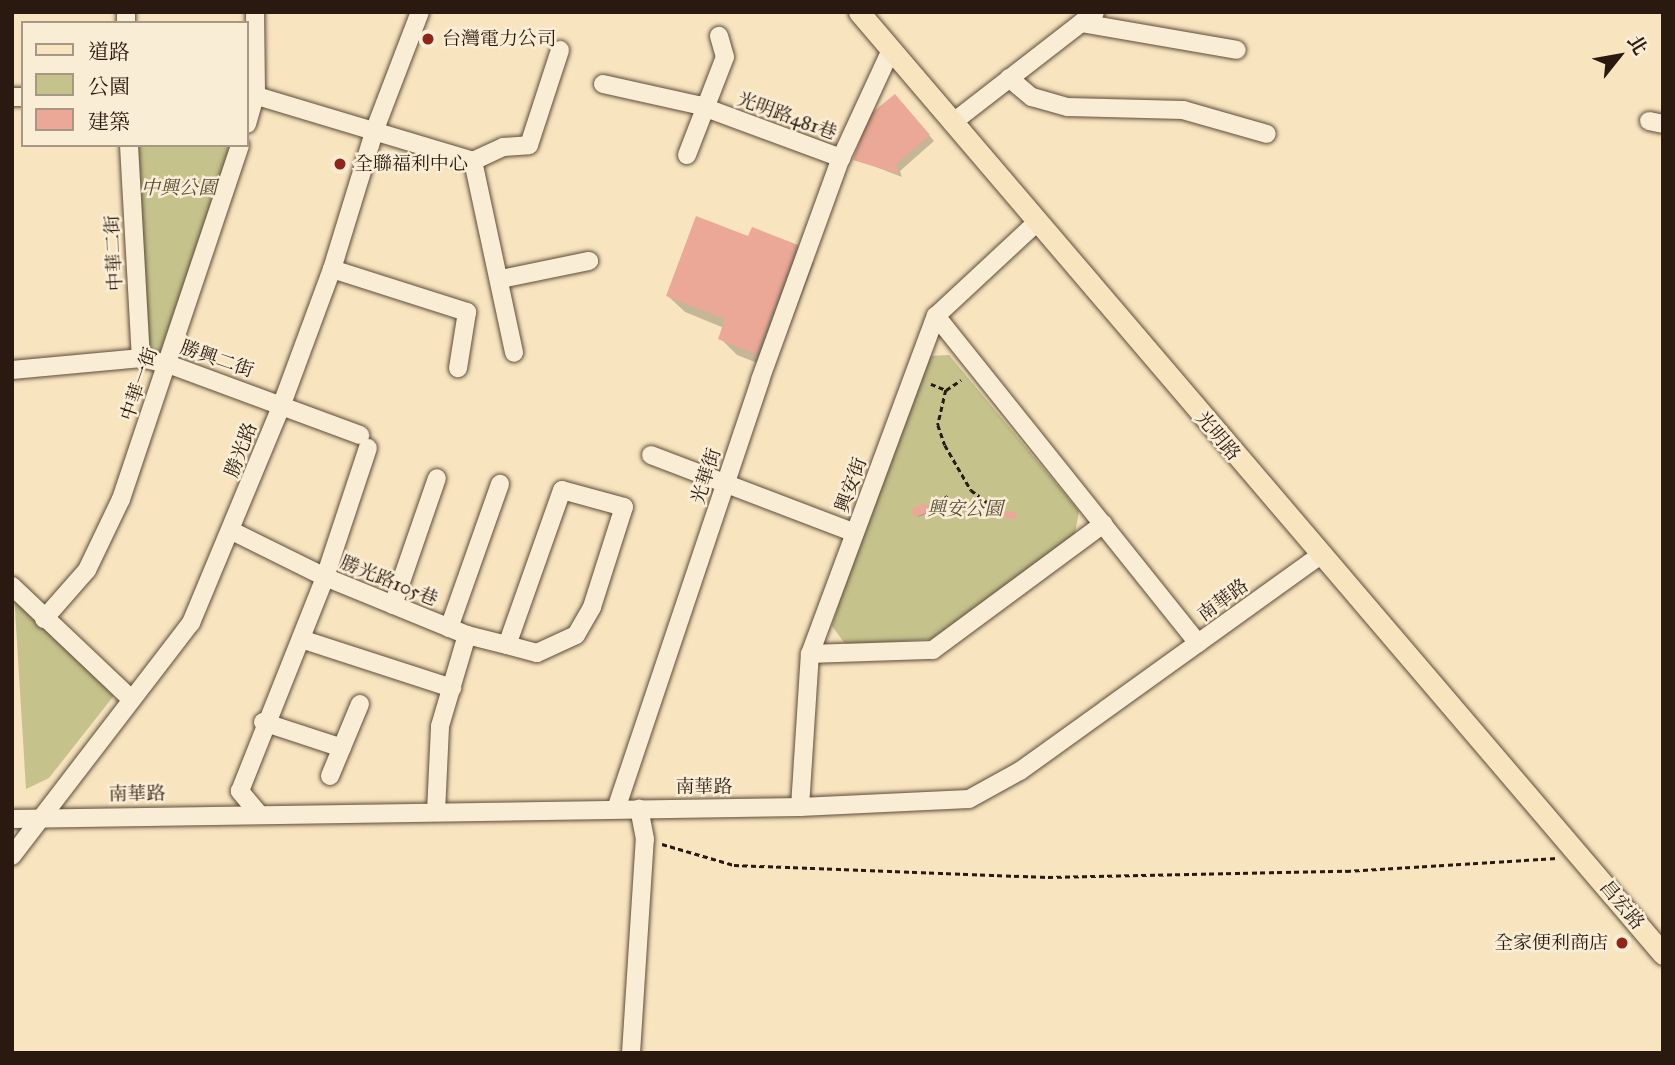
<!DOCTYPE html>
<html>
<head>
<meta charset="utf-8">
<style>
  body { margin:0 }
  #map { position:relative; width:1675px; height:1065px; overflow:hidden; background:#f8e4be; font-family:"IM FELL Great Primer","Noto Serif TC",serif }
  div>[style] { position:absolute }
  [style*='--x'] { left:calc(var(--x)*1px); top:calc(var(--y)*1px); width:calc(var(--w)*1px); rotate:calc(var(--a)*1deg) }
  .green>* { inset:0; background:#c5c28c }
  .shadow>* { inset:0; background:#0003 }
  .building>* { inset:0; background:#eba897; transform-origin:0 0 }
  .path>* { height:2.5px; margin-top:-1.25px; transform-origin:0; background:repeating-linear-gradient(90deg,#29190e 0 5px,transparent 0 8.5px) }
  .roads { filter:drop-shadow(0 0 2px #5d4c3a) drop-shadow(0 0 2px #5d4c3a) }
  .minor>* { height:18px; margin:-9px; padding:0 9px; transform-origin:9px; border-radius:9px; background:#faedd5 }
  .major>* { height:21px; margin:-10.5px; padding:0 10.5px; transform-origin:10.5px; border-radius:10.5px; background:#f8e4be }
  .dots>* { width:19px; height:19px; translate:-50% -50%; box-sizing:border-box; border:4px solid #faedd5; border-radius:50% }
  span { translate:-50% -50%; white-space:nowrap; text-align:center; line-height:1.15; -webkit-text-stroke:5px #faedd5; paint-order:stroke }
  .poi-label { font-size:19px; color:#29190e }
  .left { translate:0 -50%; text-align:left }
  .right { translate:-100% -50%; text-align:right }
  .street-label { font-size:19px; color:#29190e }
  .park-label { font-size:19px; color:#584c34; font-style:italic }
  .frame { position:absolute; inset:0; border:14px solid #29190e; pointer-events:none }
  .legend { position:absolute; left:21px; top:21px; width:228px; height:126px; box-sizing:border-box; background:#faedd5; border:2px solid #a69885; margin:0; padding:9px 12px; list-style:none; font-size:21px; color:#29190e }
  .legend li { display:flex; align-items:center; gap:14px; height:35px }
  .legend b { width:35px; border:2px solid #a69885 }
  .north { position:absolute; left:1584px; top:21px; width:70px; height:70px; -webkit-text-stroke:5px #faedd5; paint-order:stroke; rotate:59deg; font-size:19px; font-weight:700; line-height:28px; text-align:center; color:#29190e }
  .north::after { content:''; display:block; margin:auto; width:24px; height:32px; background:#29190e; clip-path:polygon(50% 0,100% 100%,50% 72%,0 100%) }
</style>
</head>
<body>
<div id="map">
  <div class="green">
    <div style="clip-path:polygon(134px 145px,235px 145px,164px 358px,145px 353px)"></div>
    <div style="clip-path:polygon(949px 355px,1079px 511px,1075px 534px,932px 639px,846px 645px,832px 626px,839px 603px,929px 356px)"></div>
    <div style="clip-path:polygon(14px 593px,116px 693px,49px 778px,26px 789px)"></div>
  </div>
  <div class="shadow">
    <div style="clip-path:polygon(900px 101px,934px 141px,900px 171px,902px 177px,855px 159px)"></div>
    <div style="clip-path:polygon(749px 238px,797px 246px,814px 263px,773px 369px,737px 355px,720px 338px,724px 328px,685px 312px,668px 296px)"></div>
    <div style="clip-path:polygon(928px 507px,931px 513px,917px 517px)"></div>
  </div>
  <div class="building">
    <div style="clip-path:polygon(895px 94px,930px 135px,895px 165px,899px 174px,853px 160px,869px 115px)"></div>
    <div style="clip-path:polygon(696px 216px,748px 236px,752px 227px,798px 245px,756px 354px,718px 339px,725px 319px,666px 296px)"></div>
    <div style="left:927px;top:503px;width:9px;height:17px;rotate:69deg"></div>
    <div style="left:1003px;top:511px;width:13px;height:7px;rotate:4deg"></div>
  </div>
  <div class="path">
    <div style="--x:931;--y:384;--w:16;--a:22"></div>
    <div style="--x:946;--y:390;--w:18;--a:-34"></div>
    <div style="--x:946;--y:390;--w:36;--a:103"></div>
    <div style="--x:938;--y:425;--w:21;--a:71"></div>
    <div style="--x:945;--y:445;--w:52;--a:60"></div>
    <div style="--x:971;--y:490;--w:40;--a:37"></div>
    <div style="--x:929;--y:508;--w:24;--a:-33"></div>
    <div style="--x:662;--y:844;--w:75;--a:16.3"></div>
    <div style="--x:734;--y:865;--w:314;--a:2.2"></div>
    <div style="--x:1048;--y:877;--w:298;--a:-1.2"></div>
    <div style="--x:1346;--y:871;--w:212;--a:-3.5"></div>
  </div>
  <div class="roads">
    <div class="minor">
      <div style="--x:126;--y:23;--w:11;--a:-90"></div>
      <div style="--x:1081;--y:23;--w:158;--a:9.8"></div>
      <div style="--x:1009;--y:78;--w:30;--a:40"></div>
      <div style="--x:1032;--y:97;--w:37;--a:16"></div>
      <div style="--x:1068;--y:107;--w:115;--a:1.5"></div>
      <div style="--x:1183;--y:110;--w:87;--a:15.9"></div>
      <div style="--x:603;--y:84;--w:97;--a:12.5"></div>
      <div style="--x:698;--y:105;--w:153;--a:20.3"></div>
      <div style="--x:247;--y:93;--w:236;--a:16.7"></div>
      <div style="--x:473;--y:161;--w:196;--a:77.9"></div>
      <div style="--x:12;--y:97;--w:11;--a:0"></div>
      <div style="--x:1649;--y:121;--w:14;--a:12"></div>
      <div style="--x:952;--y:123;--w:181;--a:-37.8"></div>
      <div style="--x:247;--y:124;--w:32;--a:-74"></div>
      <div style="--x:256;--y:93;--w:81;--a:-90.7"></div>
      <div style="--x:129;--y:145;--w:213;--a:86.8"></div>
      <div style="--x:687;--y:155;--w:105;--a:-68.8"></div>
      <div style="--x:725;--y:57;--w:22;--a:-106"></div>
      <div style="--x:473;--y:161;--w:33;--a:-25"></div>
      <div style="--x:503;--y:147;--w:26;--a:-4"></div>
      <div style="--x:529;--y:145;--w:100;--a:-71.9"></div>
      <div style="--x:332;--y:269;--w:142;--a:17.7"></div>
      <div style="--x:467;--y:312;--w:57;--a:99.1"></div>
      <div style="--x:501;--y:279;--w:90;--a:-11.6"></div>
      <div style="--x:936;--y:316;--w:419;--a:51.3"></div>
      <div style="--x:12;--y:370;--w:130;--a:-5.3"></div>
      <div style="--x:141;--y:358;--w:28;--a:13"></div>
      <div style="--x:168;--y:364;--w:205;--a:20.3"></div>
      <div style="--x:651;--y:455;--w:218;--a:20.9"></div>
      <div style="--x:232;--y:531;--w:104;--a:26.3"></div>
      <div style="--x:325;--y:577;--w:153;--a:22.2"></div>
      <div style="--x:467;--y:635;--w:41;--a:14"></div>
      <div style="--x:507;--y:645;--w:31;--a:15"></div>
      <div style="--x:537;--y:653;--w:43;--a:-24.8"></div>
      <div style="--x:576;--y:635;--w:32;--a:-60"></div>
      <div style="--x:592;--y:607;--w:105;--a:-72.3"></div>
      <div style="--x:624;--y:507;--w:64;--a:-164.7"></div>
      <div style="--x:562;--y:490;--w:164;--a:109.5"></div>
      <div style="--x:12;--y:586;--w:164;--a:43.5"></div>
      <div style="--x:393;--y:605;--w:134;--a:-70.9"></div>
      <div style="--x:44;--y:619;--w:65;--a:-48.7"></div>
      <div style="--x:87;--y:570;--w:79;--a:-64.4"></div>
      <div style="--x:121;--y:499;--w:373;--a:-71.4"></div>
      <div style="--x:449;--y:628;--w:153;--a:-70.5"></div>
      <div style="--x:301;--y:639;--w:159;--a:18"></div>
      <div style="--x:810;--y:654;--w:123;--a:-1.9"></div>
      <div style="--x:933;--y:650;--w:212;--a:-36.5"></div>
      <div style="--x:263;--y:722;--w:83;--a:18.2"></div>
      <div style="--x:330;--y:776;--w:78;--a:-67.4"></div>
      <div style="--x:800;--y:807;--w:153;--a:-86.3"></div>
      <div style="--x:810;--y:654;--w:361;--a:-69.6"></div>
      <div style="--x:936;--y:316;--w:138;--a:-42.9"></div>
      <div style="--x:616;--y:809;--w:453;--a:-71.4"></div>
      <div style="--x:760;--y:380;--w:236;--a:-70"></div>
      <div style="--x:841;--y:158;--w:119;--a:-65.2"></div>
      <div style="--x:436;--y:812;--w:86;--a:-87.3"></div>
      <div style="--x:440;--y:726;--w:95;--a:-73.5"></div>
      <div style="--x:259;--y:814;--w:30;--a:-130"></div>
      <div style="--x:240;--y:791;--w:230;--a:-68.3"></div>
      <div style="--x:325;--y:577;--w:136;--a:-71.6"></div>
      <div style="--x:12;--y:819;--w:788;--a:-0.87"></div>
      <div style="--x:800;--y:807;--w:169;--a:-2.7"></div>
      <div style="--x:969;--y:799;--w:58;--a:-28.8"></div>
      <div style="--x:1020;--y:771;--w:368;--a:-35.7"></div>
      <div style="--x:12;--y:856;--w:294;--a:-52.5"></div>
      <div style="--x:191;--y:623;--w:237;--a:-67.4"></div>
      <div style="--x:282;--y:404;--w:144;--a:-69.7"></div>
      <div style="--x:332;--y:269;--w:146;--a:-72.9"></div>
      <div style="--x:375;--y:129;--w:125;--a:-69"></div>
      <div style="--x:631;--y:1053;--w:214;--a:-86.3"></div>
      <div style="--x:645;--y:839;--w:31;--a:-101"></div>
    </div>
    <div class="major">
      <div style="--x:859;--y:12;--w:1238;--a:49.52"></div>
    </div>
  </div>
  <div class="dots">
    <div style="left:428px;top:39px;background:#8f2418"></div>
    <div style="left:340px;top:164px;background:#8f2418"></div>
    <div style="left:1622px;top:943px;background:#8f2418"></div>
  </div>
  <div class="poi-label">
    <span class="left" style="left:442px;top:39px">台灣電力公司</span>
    <span class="left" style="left:354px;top:164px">全聯福利中心</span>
    <span class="right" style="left:1608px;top:943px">全家便利商店</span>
  </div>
  <div class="street-label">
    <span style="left:787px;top:116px;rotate:20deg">光明路481巷</span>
    <span style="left:114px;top:253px;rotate:-93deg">中華二街</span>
    <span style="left:217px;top:359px;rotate:19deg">勝興二街</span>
    <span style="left:139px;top:384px;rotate:-71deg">中華一街</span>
    <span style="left:1218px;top:436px;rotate:50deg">光明路</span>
    <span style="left:241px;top:450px;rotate:-69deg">勝光路</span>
    <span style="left:706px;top:476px;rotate:-72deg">光華街</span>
    <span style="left:851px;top:485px;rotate:-70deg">興安街</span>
    <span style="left:389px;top:581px;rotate:22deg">勝光路105巷</span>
    <span style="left:1223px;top:600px;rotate:-36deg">南華路</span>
    <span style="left:704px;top:787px">南華路</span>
    <span style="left:137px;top:794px;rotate:-1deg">南華路</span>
    <span style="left:1622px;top:905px;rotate:50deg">昌宏路</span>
  </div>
  <div class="park-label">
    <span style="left:179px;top:188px">中興公園</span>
    <span style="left:965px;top:509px">興安公園</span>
  </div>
  <div class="frame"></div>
  <ul class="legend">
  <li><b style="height:9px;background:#f8e4be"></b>道路</li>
  <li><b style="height:19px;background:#c5c28c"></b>公園</li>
  <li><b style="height:19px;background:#eba897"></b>建築</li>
  </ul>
  <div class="north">北</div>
</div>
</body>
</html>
